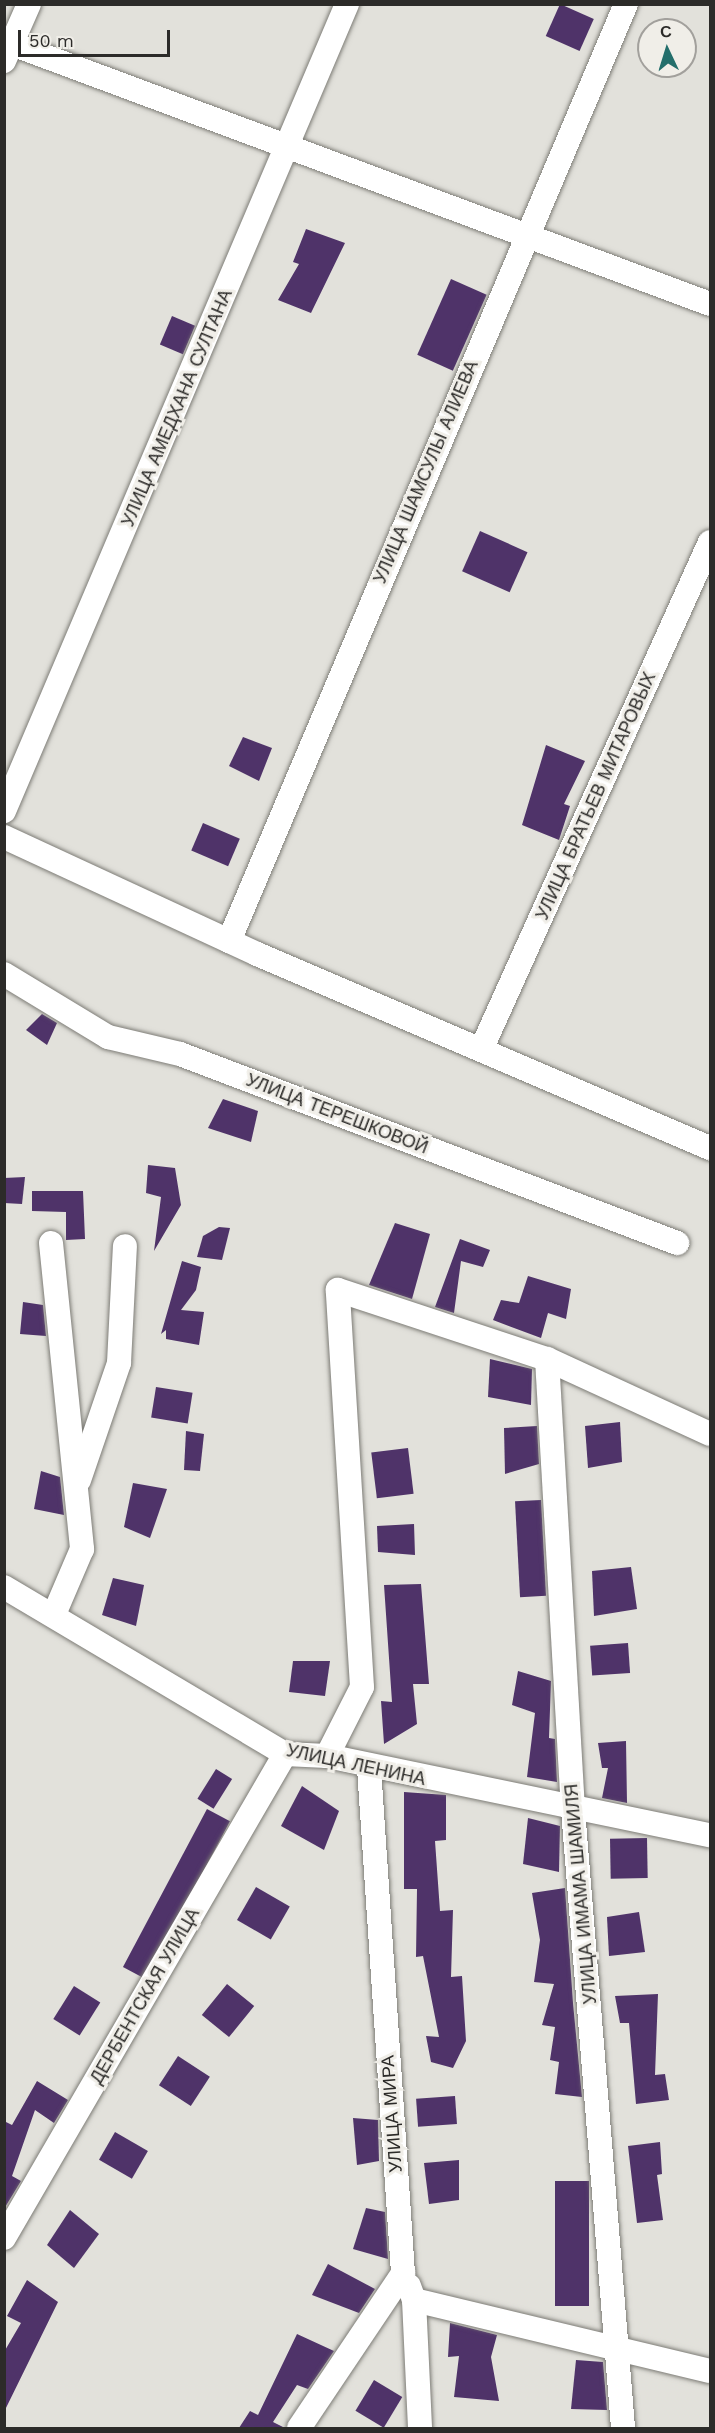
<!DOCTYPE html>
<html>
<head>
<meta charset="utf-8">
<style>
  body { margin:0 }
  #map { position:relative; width:715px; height:2433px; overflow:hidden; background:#e2e1db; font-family:"Work Sans",sans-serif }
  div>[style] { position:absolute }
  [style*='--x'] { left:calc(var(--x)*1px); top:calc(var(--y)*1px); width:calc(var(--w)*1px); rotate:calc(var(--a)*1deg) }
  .building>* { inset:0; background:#4f3369; transform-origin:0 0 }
  .roads { filter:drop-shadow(0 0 2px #7d7c76) drop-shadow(0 0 2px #7d7c76) }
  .street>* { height:24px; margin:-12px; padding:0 12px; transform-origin:12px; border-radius:12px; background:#fff }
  span { translate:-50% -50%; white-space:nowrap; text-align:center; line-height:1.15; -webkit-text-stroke:6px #f0eee8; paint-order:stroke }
  .street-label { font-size:18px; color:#2c2b29 }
  .frame { position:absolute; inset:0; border:6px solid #2c2b29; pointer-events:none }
  .north { position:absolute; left:637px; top:18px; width:60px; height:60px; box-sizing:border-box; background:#f0eee8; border:2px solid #a2a09c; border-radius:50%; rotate:356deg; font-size:16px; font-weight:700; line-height:24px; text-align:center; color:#2c2b29 }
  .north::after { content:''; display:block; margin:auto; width:21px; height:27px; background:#236e6b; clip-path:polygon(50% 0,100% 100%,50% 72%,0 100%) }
  .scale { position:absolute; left:18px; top:30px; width:152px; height:27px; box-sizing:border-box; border:3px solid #2c2b29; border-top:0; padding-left:8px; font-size:18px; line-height:21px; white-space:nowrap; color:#2c2b29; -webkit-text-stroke:4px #f0eee8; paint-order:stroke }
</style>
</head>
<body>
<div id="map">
  <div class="building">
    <div style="left:560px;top:4px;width:37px;height:35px;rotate:24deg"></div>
    <div style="clip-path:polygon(306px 229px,345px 243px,311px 313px,278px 300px,299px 264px,293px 262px)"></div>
    <div style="left:451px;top:279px;width:39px;height:83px;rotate:24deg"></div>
    <div style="left:172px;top:316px;width:25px;height:31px;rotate:23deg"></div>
    <div style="left:480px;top:531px;width:52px;height:44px;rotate:24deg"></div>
    <div style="clip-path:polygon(243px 737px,272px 748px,259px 781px,229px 766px)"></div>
    <div style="clip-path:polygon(546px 745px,585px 761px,564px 804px,570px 806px,559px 840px,522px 825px)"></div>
    <div style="left:203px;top:823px;width:40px;height:30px;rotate:23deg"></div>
    <div style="clip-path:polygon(42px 1014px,57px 1023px,47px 1045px,26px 1030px)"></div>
    <div style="clip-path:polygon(223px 1099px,258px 1111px,251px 1142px,208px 1128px)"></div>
    <div style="clip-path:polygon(148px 1165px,175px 1168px,181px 1205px,154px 1251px,161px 1197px,146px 1193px)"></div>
    <div style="clip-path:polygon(25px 1177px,22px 1204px,4px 1203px,4px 1178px)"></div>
    <div style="clip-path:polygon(32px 1191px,83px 1191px,85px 1239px,66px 1240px,66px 1212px,32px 1211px)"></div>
    <div style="clip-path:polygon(395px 1223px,430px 1234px,412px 1299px,369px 1285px)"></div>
    <div style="clip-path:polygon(219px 1227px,230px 1228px,222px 1260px,197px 1257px,203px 1236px)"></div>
    <div style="clip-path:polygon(460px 1239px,490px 1250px,483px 1267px,461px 1261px,454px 1313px,435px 1307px)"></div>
    <div style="clip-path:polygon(182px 1261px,201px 1267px,196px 1290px,181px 1310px,204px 1312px,199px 1345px,166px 1339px,166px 1330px,161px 1334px)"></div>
    <div style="clip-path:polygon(528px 1276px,571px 1289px,566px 1319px,548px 1313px,541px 1338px,493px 1320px,501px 1300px,519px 1303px)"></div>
    <div style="clip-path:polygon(23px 1302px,43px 1305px,46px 1336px,20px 1334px)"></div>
    <div style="clip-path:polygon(490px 1359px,532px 1369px,531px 1405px,488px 1397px)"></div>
    <div style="left:156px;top:1387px;width:37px;height:31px;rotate:9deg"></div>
    <div style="clip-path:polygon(620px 1422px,622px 1462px,588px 1468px,585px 1426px)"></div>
    <div style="clip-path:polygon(537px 1426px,539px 1464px,505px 1474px,504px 1428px)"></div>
    <div style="clip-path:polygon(186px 1431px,204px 1434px,200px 1471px,184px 1470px)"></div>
    <div style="left:408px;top:1448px;width:46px;height:37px;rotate:83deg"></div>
    <div style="clip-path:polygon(41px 1471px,60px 1477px,64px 1515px,34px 1509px)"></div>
    <div style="clip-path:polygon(133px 1483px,167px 1489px,150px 1538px,124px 1527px)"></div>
    <div style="left:541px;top:1500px;width:96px;height:26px;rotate:87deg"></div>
    <div style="clip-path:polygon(414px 1524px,415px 1555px,378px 1552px,377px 1526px)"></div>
    <div style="clip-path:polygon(631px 1567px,637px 1609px,594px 1616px,592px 1571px)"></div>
    <div style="clip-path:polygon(113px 1578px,144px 1585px,136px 1626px,102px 1615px)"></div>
    <div style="clip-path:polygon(421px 1584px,429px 1684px,413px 1684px,417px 1724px,384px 1744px,381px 1701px,392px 1702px,384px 1585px)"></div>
    <div style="left:628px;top:1643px;width:30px;height:38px;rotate:86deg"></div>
    <div style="clip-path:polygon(293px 1661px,330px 1661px,325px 1696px,289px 1692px)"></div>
    <div style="clip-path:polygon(518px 1671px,551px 1681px,549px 1738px,555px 1739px,557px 1782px,527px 1777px,535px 1713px,512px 1705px)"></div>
    <div style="clip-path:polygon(626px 1741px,627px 1803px,602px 1798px,608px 1768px,602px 1768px,598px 1743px)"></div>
    <div style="left:216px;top:1769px;width:19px;height:35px;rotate:32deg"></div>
    <div style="clip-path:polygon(302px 1786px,339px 1811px,324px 1850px,281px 1826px)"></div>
    <div style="clip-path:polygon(404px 1792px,446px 1795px,446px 1840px,435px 1841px,440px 1911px,453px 1910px,451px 1977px,462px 1976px,466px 2041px,453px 2068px,431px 2062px,426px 2036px,439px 2037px,423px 1956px,416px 1957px,417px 1889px,404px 1889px)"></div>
    <div style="left:207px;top:1809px;width:26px;height:179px;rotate:28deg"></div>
    <div style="clip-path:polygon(528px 1818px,560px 1826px,559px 1872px,523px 1864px)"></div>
    <div style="left:647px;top:1838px;width:40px;height:37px;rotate:89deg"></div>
    <div style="left:256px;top:1887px;width:39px;height:38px;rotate:30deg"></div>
    <div style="clip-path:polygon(565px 1888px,573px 2003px,582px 2097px,555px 2094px,559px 2062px,550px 2060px,555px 2027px,542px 2025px,554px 1984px,534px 1982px,540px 1940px,532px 1893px)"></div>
    <div style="clip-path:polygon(639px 1912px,645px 1952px,609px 1956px,607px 1917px)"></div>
    <div style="left:227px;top:1984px;width:35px;height:40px;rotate:39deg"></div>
    <div style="left:74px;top:1986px;width:31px;height:39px;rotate:32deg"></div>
    <div style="clip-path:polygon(658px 1994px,655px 2075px,665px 2074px,669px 2100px,636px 2104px,629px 2023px,620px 2023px,615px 1996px)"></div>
    <div style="left:178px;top:2056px;width:38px;height:35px;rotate:33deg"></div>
    <div style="clip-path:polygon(37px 2081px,68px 2100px,54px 2123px,35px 2110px,12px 2176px,21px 2181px,4px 2209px,4px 2121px,12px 2125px)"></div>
    <div style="left:455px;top:2096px;width:28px;height:39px;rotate:86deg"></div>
    <div style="clip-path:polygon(353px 2118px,378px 2120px,379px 2161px,357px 2165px)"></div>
    <div style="left:115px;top:2132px;width:38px;height:32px;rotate:30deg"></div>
    <div style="clip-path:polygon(660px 2142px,662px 2174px,657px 2175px,663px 2220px,637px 2223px,628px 2146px)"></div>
    <div style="clip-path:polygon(459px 2160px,459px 2200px,429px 2204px,424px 2163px)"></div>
    <div style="left:555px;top:2181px;width:34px;height:125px"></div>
    <div style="clip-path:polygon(366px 2208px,385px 2212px,388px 2259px,353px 2249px)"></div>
    <div style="clip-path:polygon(70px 2210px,99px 2234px,74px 2268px,47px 2245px)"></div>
    <div style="clip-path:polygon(328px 2264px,375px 2289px,359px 2313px,312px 2295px)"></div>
    <div style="clip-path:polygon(27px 2280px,58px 2302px,4px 2412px,4px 2352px,21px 2323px,7px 2316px)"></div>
    <div style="clip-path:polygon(450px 2323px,497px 2335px,491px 2357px,499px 2401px,454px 2397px,459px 2356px,448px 2357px)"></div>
    <div style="clip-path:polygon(297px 2334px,334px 2351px,308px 2389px,297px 2385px,273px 2422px,285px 2428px,239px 2428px,250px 2411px,258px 2415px)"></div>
    <div style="clip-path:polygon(576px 2360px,603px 2362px,607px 2410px,571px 2409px)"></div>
    <div style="left:374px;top:2380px;width:33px;height:36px;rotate:31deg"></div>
  </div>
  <div class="roads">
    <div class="street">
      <div style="--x:4;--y:41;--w:753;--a:20.43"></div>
      <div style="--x:4;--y:61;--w:62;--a:-66.3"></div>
      <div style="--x:4;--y:811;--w:877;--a:-66.97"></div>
      <div style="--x:4;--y:837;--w:279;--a:24.8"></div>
      <div style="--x:257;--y:954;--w:493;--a:23.2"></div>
      <div style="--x:229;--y:941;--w:1018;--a:-67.04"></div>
      <div style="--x:4;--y:974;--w:122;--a:31.2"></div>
      <div style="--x:108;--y:1037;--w:74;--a:13.3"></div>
      <div style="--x:180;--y:1054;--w:532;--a:20.82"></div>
      <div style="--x:481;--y:1050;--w:557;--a:-65.73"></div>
      <div style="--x:51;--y:1243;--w:308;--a:84.2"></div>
      <div style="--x:82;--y:1549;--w:69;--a:113.2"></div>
      <div style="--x:547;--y:1359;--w:452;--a:86.7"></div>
      <div style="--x:573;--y:1810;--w:620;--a:85.37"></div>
      <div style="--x:79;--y:1480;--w:124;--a:-71.1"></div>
      <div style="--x:119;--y:1363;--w:117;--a:-87.1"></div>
      <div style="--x:4;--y:1587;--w:327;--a:30.7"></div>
      <div style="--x:285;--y:1754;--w:42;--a:2.7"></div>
      <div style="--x:327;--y:1756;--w:391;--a:11.7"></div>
      <div style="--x:327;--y:1756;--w:77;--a:-63.1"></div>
      <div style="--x:362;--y:1687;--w:398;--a:-93.5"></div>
      <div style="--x:338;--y:1290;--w:220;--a:18.3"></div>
      <div style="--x:547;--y:1359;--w:179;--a:24.7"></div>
      <div style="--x:4;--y:2238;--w:560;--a:-59.86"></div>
      <div style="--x:409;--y:2286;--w:15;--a:70"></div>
      <div style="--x:414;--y:2300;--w:128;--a:87.3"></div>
      <div style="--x:414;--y:2300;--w:304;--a:13.5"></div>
      <div style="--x:299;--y:2428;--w:187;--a:-56.1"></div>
      <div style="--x:403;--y:2273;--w:506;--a:-93.85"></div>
    </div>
  </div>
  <div class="street-label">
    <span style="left:177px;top:408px;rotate:-67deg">УЛИЦА АМЕДХАНА СУЛТАНА</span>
    <span style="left:426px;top:472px;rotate:-67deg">УЛИЦА ШАМСУЛЫ АЛИЕВА</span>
    <span style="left:596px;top:796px;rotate:-66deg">УЛИЦА БРАТЬЕВ МИТАРОВЫХ</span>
    <span style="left:337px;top:1114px;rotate:21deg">УЛИЦА ТЕРЕШКОВОЙ</span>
    <span style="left:356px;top:1765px;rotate:12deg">УЛИЦА ЛЕНИНА</span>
    <span style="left:581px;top:1894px;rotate:-95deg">УЛИЦА ИМАМА ШАМИЛЯ</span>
    <span style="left:145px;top:1996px;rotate:-60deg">ДЕРБЕНТСКАЯ УЛИЦА</span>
    <span style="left:392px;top:2114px;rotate:-94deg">УЛИЦА МИРА</span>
  </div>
  <div class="frame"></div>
  <div class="north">С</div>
  <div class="scale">50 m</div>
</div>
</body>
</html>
